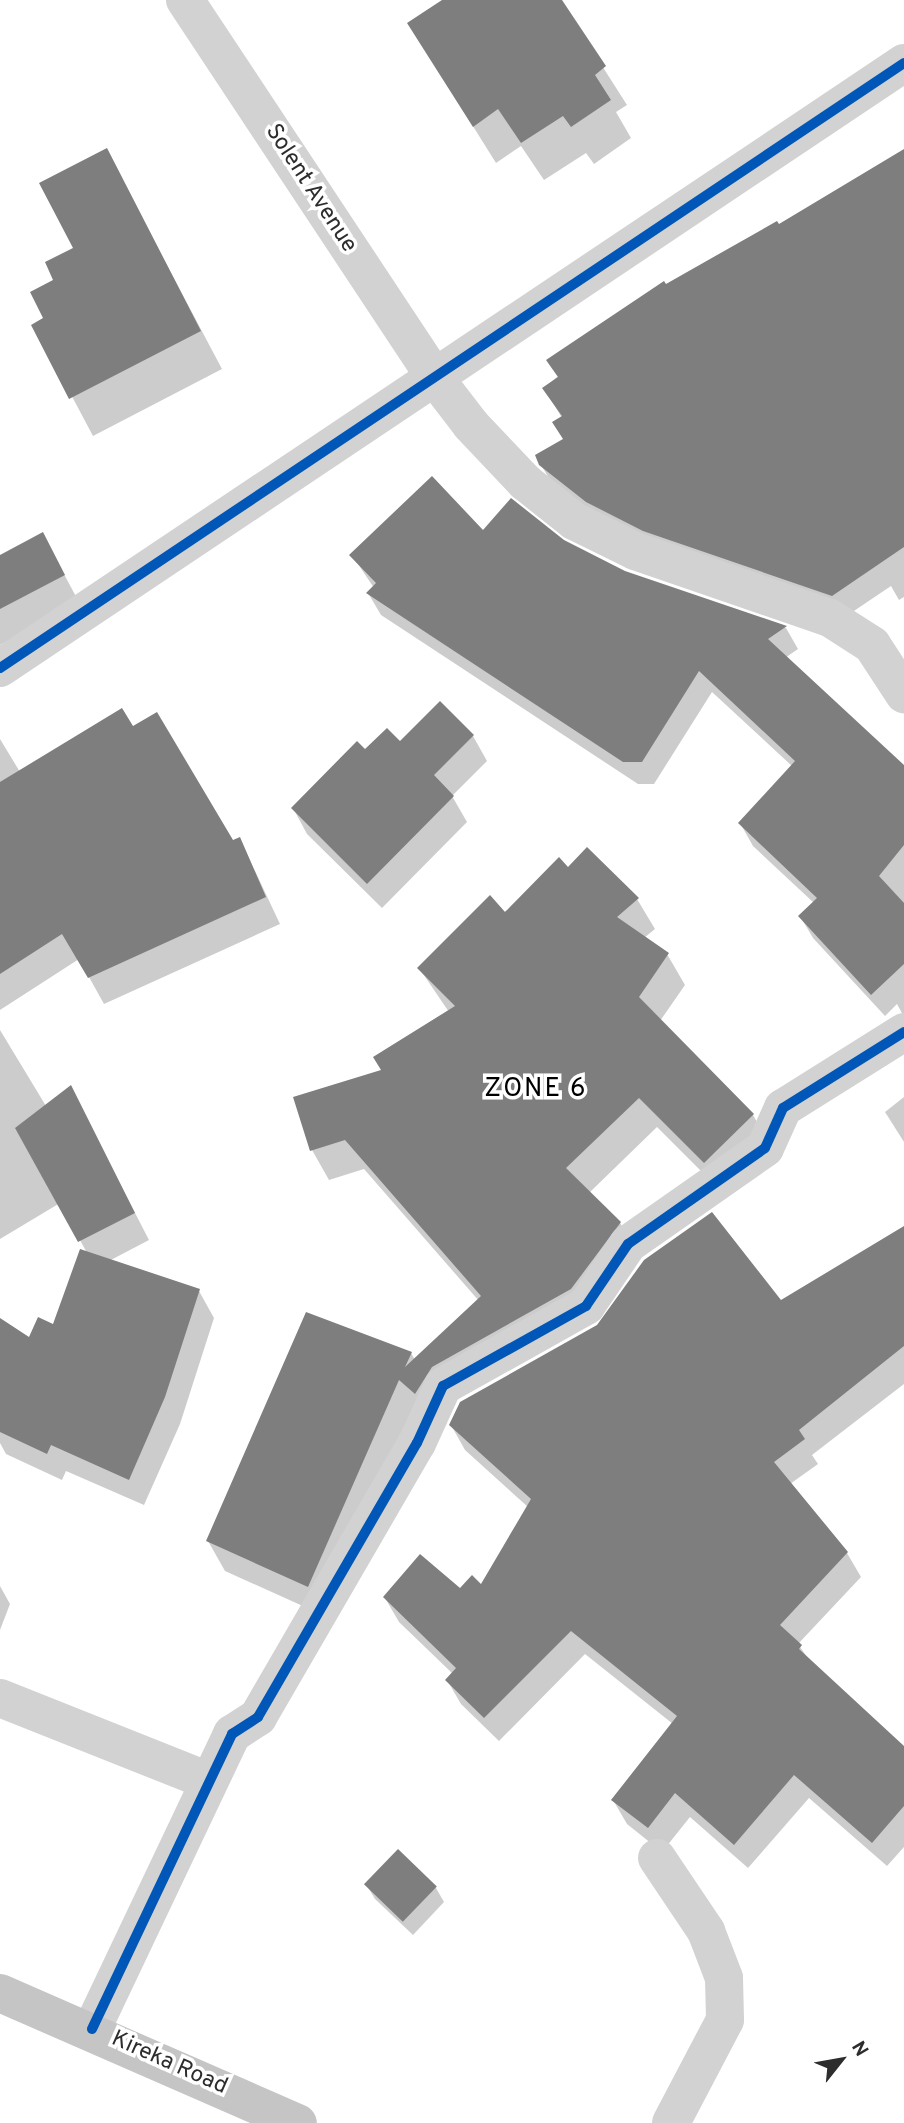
<!DOCTYPE html>
<html>
<head>
<meta charset="utf-8">
<style>
  body { margin:0 }
  #map { position:relative; width:904px; height:2123px; overflow:hidden; background:#fff; font-family:Overpass,sans-serif }
  div>[style] { position:absolute }
  [style*='--x'] { left:calc(var(--x)*1px); top:calc(var(--y)*1px); width:calc(var(--w)*1px); rotate:calc(var(--a)*1deg) }
  .shadow>* { inset:0; background:#0003 }
  .building>* { inset:0; background:#7e7e7e; transform-origin:0 0 }
  .minor>* { height:38px; margin:-19px; padding:0 19px; transform-origin:19px; border-radius:19px; background:#d2d2d2 }
  .major>* { height:38px; margin:-19px; padding:0 19px; transform-origin:19px; border-radius:19px; background:#c5c5c5 }
  .cycleway>* { height:10px; margin:-5px; padding:0 5px; transform-origin:5px; border-radius:5px; background:#0057b8 }
  span { translate:-50% -50%; white-space:nowrap; text-align:center; line-height:1.15; -webkit-text-stroke:7px #fff; paint-order:stroke }
  .street-label { font-size:23px; color:#2d2d2d }
  .quarter-label { font-size:26px; color:#000; letter-spacing:2px }
  .north { position:absolute; left:806px; top:2025px; width:70px; height:70px; -webkit-text-stroke:5px #fff; paint-order:stroke; rotate:59deg; font-size:19px; font-weight:700; line-height:28px; text-align:center; color:#2d2d2d }
  .north::after { content:''; display:block; margin:auto; width:24px; height:32px; background:#2d2d2d; clip-path:polygon(50% 0,100% 100%,50% 72%,0 100%) }
</style>
</head>
<body>
<div id="map">
  <div class="shadow">
    <div style="clip-path:polygon(445px 0,560px 0,627px 105px,616px 112px,631px 138px,594px 164px,586px 153px,544px 180px,521px 146px,496px 163px,409px 24px)"></div>
    <div style="clip-path:polygon(106px 150px,222px 369px,93px 436px,34px 325px,45px 319px,56px 281px,75px 248px)"></div>
    <div style="clip-path:polygon(904px 150px,904px 597px,899px 600px,891px 586px,845px 617px,658px 553px,555px 488px,541px 465px,564px 441px,562px 418px,544px 388px,666px 286px,778px 227px)"></div>
    <div style="clip-path:polygon(483px 533px,563px 542px,625px 572px,786px 628px,798px 649px,785px 658px,904px 768px,904px 1017px,897px 1004px,885px 1016px,813px 938px,800px 916px,814px 903px,753px 846px,740px 823px,792px 766px,712px 692px,654px 784px,638px 784px,381px 615px,368px 593px,374px 588px,352px 555px)"></div>
    <div style="clip-path:polygon(0 557px,58px 563px,80px 604px,0 645px)"></div>
    <div style="clip-path:polygon(440px 703px,473px 736px,487px 761px,452px 796px,467px 822px,382px 908px,307px 834px,293px 808px,400px 744px)"></div>
    <div style="clip-path:polygon(132px 729px,232px 843px,240px 839px,280px 924px,104px 1004px,79px 959px,0 1010px,0 739px,20px 772px)"></div>
    <div style="clip-path:polygon(568px 870px,637px 899px,655px 929px,644px 938px,667px 954px,685px 985px,660px 1021px,753px 1115px,770px 1145px,722px 1192px,657px 1127px,589px 1193px,620px 1223px,638px 1253px,449px 1397px,325px 1616px,225px 1571px,208px 1541px,411px 1353px,415px 1360px,479px 1301px,364px 1169px,329px 1180px,312px 1150px,383px 1071px,449px 1012px,419px 968px)"></div>
    <div style="clip-path:polygon(0 1030px,46px 1106px,70px 1087px,149px 1240px,109px 1261px,199px 1291px,214px 1318px,180px 1424px,144px 1505px,66px 1471px,62px 1480px,6px 1454px,0 1443px,0 1320px,30px 1340px,54px 1327px,87px 1253px,60px 1203px,0 1239px)"></div>
    <div style="clip-path:polygon(904px 1097px,904px 1142px,885px 1112px)"></div>
    <div style="clip-path:polygon(904px 1249px,904px 1384px,812px 1455px,818px 1464px,790px 1484px,847px 1553px,861px 1577px,798px 1644px,809px 1660px,904px 1748px,904px 1847px,887px 1866px,809px 1798px,748px 1868px,690px 1817px,662px 1852px,627px 1824px,613px 1800px,673px 1724px,585px 1654px,499px 1741px,461px 1704px,447px 1680px,453px 1674px,399px 1622px,385px 1598px,481px 1587px,528px 1507px,465px 1450px,451px 1425px,781px 1302px)"></div>
    <div style="clip-path:polygon(0 1586px,10px 1604px,0 1630px)"></div>
    <div style="clip-path:polygon(366px 1884px,436px 1888px,444px 1902px,413px 1935px,375px 1899px)"></div>
  </div>
  <div class="building">
    <div style="clip-path:polygon(442px 0,562px 0,606px 66px,595px 75px,611px 100px,571px 127px,563px 116px,521px 143px,498px 109px,473px 127px,407px 23px)"></div>
    <div style="clip-path:polygon(107px 148px,201px 331px,69px 399px,31px 325px,43px 318px,30px 292px,53px 280px,45px 262px,73px 248px,39px 183px)"></div>
    <div style="clip-path:polygon(904px 149px,904px 547px,832px 596px,643px 531px,586px 502px,539px 465px,535px 455px,563px 439px,552px 422px,562px 416px,542px 388px,558px 377px,546px 360px,664px 281px,666px 284px,777px 221px,779px 224px)"></div>
    <div style="clip-path:polygon(432px 476px,483px 530px,511px 498px,564px 540px,625px 571px,787px 626px,768px 639px,904px 765px,904px 845px,879px 876px,904px 903px,904px 964px,871px 995px,798px 916px,817px 898px,738px 823px,795px 761px,699px 671px,642px 762px,623px 762px,366px 593px,376px 583px,349px 555px)"></div>
    <div style="clip-path:polygon(43px 532px,65px 575px,0 609px,0 555px)"></div>
    <div style="clip-path:polygon(440px 701px,474px 735px,434px 775px,454px 796px,367px 884px,291px 808px,357px 741px,365px 749px,387px 728px,400px 741px)"></div>
    <div style="clip-path:polygon(122px 708px,133px 726px,157px 712px,233px 840px,240px 837px,266px 897px,88px 978px,62px 934px,0 974px,0 782px)"></div>
    <div style="clip-path:polygon(587px 847px,639px 898px,617px 917px,669px 953px,639px 997px,754px 1114px,704px 1163px,639px 1098px,566px 1168px,621px 1222px,571px 1289px,432px 1367px,415px 1394px,399px 1380px,308px 1587px,206px 1541px,306px 1312px,412px 1352px,405px 1367px,481px 1296px,345px 1140px,310px 1151px,293px 1097px,381px 1070px,373px 1057px,455px 1006px,417px 968px,490px 895px,505px 912px,559px 857px,568px 867px)"></div>
    <div style="clip-path:polygon(71px 1085px,135px 1213px,78px 1242px,15px 1128px)"></div>
    <div style="clip-path:polygon(712px 1212px,781px 1300px,904px 1226px,904px 1346px,799px 1430px,805px 1439px,774px 1462px,848px 1552px,780px 1625px,802px 1645px,799px 1649px,904px 1746px,904px 1806px,872px 1843px,794px 1775px,734px 1845px,675px 1793px,648px 1828px,611px 1800px,677px 1716px,571px 1631px,484px 1718px,445px 1680px,456px 1668px,383px 1597px,420px 1554px,460px 1588px,472px 1575px,481px 1584px,531px 1499px,449px 1425px,460px 1402px,597px 1325px,644px 1260px)"></div>
    <div style="clip-path:polygon(80px 1249px,200px 1289px,165px 1397px,129px 1480px,51px 1445px,47px 1454px,0 1432px,0 1318px,29px 1337px,38px 1317px,53px 1324px)"></div>
    <div style="left:398px;top:1849px;width:54px;height:49px;rotate:44deg"></div>
  </div>
  <div class="minor">
    <div style="--x:185;--y:0;--w:453;--a:56.5"></div>
    <div style="--x:435;--y:378;--w:59;--a:52.5"></div>
    <div style="--x:471;--y:425;--w:79;--a:46.5"></div>
    <div style="--x:525;--y:482;--w:63;--a:38.5"></div>
    <div style="--x:574;--y:521;--w:68;--a:26.2"></div>
    <div style="--x:635;--y:551;--w:206;--a:19"></div>
    <div style="--x:830;--y:618;--w:50;--a:32.7"></div>
    <div style="--x:872;--y:645;--w:59;--a:56.9"></div>
    <div style="--x:0;--y:668;--w:1088;--a:-33.79"></div>
    <div style="--x:0;--y:1698;--w:225;--a:21.7"></div>
    <div style="--x:657;--y:1858;--w:88;--a:56.1"></div>
    <div style="--x:706;--y:1931;--w:50;--a:69"></div>
    <div style="--x:724;--y:1978;--w:42;--a:88.6"></div>
    <div style="--x:725;--y:2020;--w:116;--a:117.7"></div>
    <div style="--x:92;--y:2029;--w:327;--a:-64.6"></div>
    <div style="--x:232;--y:1734;--w:31;--a:-33"></div>
    <div style="--x:258;--y:1717;--w:317;--a:-59.9"></div>
    <div style="--x:417;--y:1443;--w:63;--a:-65.5"></div>
    <div style="--x:443;--y:1386;--w:164;--a:-29.2"></div>
    <div style="--x:586;--y:1306;--w:75;--a:-55.9"></div>
    <div style="--x:628;--y:1244;--w:167;--a:-35"></div>
    <div style="--x:765;--y:1148;--w:44;--a:-65.8"></div>
    <div style="--x:783;--y:1108;--w:143;--a:-32.1"></div>
  </div>
  <div class="major">
    <div style="--x:0;--y:1993;--w:325;--a:23.6"></div>
  </div>
  <div class="cycleway">
    <div style="--x:0;--y:668;--w:1088;--a:-33.79"></div>
    <div style="--x:92;--y:2029;--w:327;--a:-64.6"></div>
    <div style="--x:232;--y:1734;--w:31;--a:-33"></div>
    <div style="--x:258;--y:1717;--w:317;--a:-59.9"></div>
    <div style="--x:417;--y:1443;--w:63;--a:-65.5"></div>
    <div style="--x:443;--y:1386;--w:164;--a:-29.2"></div>
    <div style="--x:586;--y:1306;--w:75;--a:-55.9"></div>
    <div style="--x:628;--y:1244;--w:167;--a:-35"></div>
    <div style="--x:765;--y:1148;--w:44;--a:-65.8"></div>
    <div style="--x:783;--y:1108;--w:143;--a:-32.1"></div>
  </div>
  <div class="street-label">
    <span style="left:310px;top:189px;rotate:57deg">Solent Avenue</span>
    <span style="left:169px;top:2064px;rotate:24deg">Kireka Road</span>
  </div>
  <div class="quarter-label">
    <span style="left:536px;top:1090px">ZONE 6</span>
  </div>
  <div class="north">N</div>
</div>
</body>
</html>
